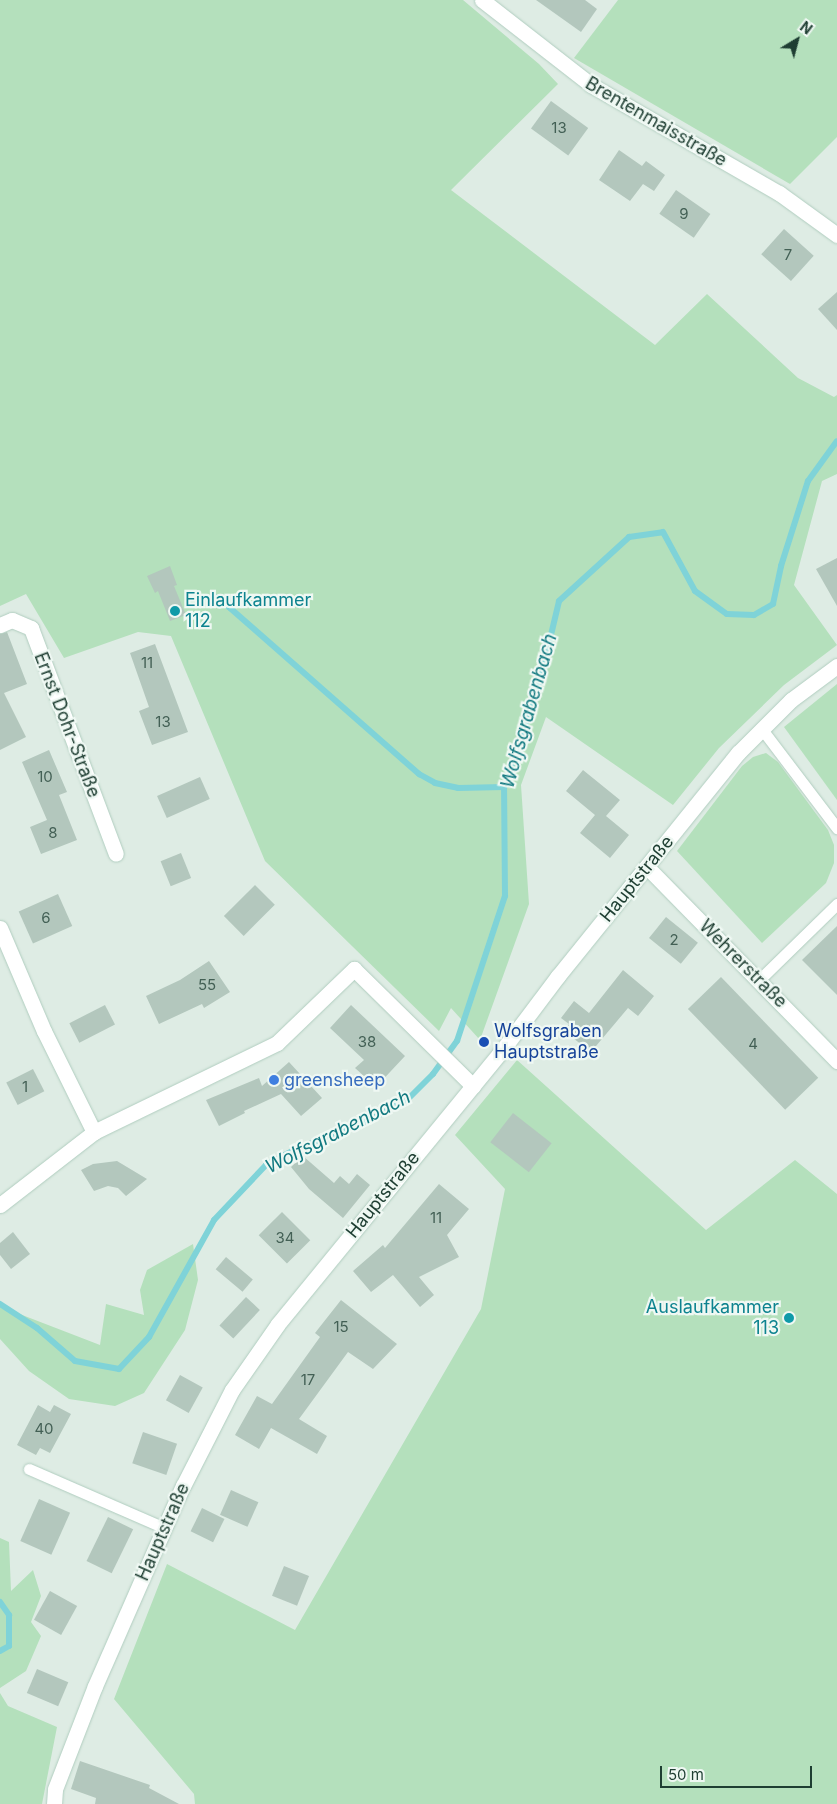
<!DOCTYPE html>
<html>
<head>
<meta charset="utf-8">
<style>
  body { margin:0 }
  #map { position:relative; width:837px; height:1804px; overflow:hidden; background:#deece4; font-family:Inter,sans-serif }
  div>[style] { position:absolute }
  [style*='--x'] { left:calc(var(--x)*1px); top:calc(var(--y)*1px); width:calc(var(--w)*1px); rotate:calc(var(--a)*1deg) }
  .green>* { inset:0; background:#b4e0bc }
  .stream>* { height:6px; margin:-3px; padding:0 3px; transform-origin:3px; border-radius:3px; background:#7fd3d8 }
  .building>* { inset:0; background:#b3c7bd; transform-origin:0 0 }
  .roads { filter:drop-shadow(0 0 1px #b0cdbf) drop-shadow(0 0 1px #b0cdbf) }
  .service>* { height:11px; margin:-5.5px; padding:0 5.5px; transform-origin:5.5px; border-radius:5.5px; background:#fff }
  .minor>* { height:15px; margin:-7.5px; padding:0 7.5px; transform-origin:7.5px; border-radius:7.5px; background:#fff }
  .tertiary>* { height:15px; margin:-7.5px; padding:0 7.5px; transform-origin:7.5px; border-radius:7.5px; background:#fff }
  .secondary>* { height:15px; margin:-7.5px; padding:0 7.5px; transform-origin:7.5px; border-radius:7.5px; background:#fff }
  .dots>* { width:14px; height:14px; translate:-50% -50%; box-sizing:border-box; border:2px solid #eff8f3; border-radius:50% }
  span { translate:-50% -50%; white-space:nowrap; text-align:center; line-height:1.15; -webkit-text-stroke:4.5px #eff8f3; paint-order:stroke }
  .number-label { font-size:15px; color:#436055 }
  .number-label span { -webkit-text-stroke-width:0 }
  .street-label { font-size:18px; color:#1e3e32 }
  .culture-label { font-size:18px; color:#0d838f }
  .left { translate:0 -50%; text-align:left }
  .right { translate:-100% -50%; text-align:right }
  .transit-label { font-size:18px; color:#164399 }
  .shop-label { font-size:18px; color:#366cbe }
  .water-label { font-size:19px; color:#117980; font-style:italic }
  .north { position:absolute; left:772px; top:15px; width:50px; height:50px; -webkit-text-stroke:4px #eff8f3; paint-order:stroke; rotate:37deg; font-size:14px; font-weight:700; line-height:20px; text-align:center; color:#1e3e32 }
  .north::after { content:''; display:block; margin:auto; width:18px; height:22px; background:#1e3e32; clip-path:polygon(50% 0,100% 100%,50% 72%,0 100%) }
  .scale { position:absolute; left:660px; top:1766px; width:152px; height:22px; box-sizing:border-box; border:2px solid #1e3e32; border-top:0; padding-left:6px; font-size:15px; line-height:18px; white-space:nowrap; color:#1e3e32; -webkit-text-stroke:4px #eff8f3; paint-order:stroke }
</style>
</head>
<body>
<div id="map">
  <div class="green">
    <div style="clip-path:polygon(0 0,463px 0,539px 64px,558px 84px,451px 190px,655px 345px,707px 294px,798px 378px,834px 397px,837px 395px,837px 474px,822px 481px,794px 585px,837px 645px,784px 685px,719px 748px,673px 805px,546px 717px,521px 785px,529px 904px,480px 1040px,451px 1008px,439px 1031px,265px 861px,171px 636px,138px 632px,64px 658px,26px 594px,0 606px)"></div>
    <div style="clip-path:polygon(618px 0,837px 0,837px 137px,790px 184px,574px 58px)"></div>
    <div style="clip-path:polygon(837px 684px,837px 800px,784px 727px)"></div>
    <div style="clip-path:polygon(766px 753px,778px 762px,828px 830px,834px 845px,834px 863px,826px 883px,762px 943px,677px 851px,742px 766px,753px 757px)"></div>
    <div style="clip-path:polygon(517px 1060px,706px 1230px,795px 1160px,837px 1194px,837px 1804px,195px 1804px,194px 1794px,114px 1699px,167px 1564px,295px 1630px,481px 1309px,505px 1189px,455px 1135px)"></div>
    <div style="clip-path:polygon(193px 1244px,198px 1280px,185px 1330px,144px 1393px,115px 1406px,69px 1399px,29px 1371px,0 1339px,0 1304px,4px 1308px,100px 1345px,106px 1304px,144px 1315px,140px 1290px,147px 1270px)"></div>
    <div style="clip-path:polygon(0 1538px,9px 1542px,11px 1591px,33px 1570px,41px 1596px,31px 1622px,41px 1636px,26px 1671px,0 1688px)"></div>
    <div style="clip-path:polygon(0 1693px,8px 1706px,57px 1727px,42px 1804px,0 1804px)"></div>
  </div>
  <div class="stream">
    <div style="--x:215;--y:597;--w:19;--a:36"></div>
    <div style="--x:230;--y:608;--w:252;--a:41.3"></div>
    <div style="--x:419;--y:774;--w:18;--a:29"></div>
    <div style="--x:435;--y:783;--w:24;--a:12"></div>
    <div style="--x:458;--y:788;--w:46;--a:-1.2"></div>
    <div style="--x:0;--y:1304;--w:44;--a:33"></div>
    <div style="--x:37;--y:1328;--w:50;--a:41"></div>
    <div style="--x:75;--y:1361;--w:45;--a:10.3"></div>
    <div style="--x:119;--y:1369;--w:44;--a:-46.8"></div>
    <div style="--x:149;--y:1337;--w:134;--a:-60.9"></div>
    <div style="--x:214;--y:1220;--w:76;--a:-46.6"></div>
    <div style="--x:266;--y:1165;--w:32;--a:-28"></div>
    <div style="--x:294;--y:1150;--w:82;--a:-21.5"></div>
    <div style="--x:370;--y:1120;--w:43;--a:-28.9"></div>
    <div style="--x:408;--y:1099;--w:35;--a:-45"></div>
    <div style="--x:433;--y:1074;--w:41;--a:-54"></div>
    <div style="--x:457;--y:1041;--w:153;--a:-71.7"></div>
    <div style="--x:505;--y:896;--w:109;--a:-90.5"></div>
    <div style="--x:504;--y:787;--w:112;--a:-71.2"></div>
    <div style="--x:540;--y:681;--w:82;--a:-76.6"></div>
    <div style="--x:559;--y:601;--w:95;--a:-42.4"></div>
    <div style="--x:629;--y:537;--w:34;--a:-8"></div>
    <div style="--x:663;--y:532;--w:67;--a:61.5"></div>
    <div style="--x:695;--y:591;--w:39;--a:36"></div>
    <div style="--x:727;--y:614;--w:27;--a:2"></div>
    <div style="--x:754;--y:615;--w:22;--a:-30"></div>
    <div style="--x:773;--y:604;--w:39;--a:-78"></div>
    <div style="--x:781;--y:566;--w:89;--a:-72.4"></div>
    <div style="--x:808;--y:481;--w:49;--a:-54.1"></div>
    <div style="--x:0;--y:1602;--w:16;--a:55"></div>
    <div style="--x:9;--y:1615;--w:31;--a:90"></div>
    <div style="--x:9;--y:1646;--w:10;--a:151"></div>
  </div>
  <div class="building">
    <div style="clip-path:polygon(536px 0,585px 0,597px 9px,581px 32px)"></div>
    <div style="left:551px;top:101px;width:46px;height:34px;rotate:36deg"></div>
    <div style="clip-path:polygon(619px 150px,642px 166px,646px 161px,665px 175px,654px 191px,643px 184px,630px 201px,599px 180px)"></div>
    <div style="left:676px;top:190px;width:42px;height:29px;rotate:35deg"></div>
    <div style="left:784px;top:229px;width:40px;height:34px;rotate:42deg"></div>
    <div style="clip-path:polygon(837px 292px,837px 330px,818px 309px)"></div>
    <div style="clip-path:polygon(837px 558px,837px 606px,816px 569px)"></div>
    <div style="clip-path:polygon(170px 566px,177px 585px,174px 586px,186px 615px,170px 621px,158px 591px,155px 593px,147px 576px)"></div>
    <div style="clip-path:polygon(7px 632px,27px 684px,4px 693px,26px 737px,0 750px,0 634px)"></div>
    <div style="clip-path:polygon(155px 644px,188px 732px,152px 745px,139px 711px,149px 707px,130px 653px)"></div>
    <div style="clip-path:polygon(49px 750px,67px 792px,59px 795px,77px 840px,41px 854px,30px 827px,47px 820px,22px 762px)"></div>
    <div style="clip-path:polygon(583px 770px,620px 800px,606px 816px,629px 835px,610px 858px,580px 833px,595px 815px,566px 791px)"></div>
    <div style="left:200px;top:777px;width:24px;height:47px;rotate:66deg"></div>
    <div style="left:181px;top:853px;width:27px;height:22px;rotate:68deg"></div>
    <div style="left:255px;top:885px;width:28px;height:44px;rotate:45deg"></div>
    <div style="left:58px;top:894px;width:35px;height:43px;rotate:66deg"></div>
    <div style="left:666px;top:917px;width:41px;height:27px;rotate:39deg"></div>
    <div style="clip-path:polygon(837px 926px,837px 995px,802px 960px)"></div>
    <div style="clip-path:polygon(209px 961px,230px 992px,204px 1008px,202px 1004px,159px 1024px,146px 996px,180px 980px)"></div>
    <div style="clip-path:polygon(623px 970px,654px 996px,638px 1016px,628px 1008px,591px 1052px,564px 1031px,569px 1024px,561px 1018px,574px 1001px,589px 1013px)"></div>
    <div style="left:721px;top:977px;width:140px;height:46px;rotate:46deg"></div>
    <div style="left:105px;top:1005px;width:22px;height:40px;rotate:63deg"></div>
    <div style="clip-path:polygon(351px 1005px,405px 1056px,376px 1087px,355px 1068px,364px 1060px,330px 1028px)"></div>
    <div style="clip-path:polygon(289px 1062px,322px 1098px,301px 1116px,281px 1094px,244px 1111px,245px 1113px,219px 1126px,206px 1100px,259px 1078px,262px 1086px)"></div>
    <div style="left:33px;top:1069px;width:25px;height:30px;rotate:63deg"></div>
    <div style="left:513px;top:1113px;width:49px;height:37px;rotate:38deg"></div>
    <div style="clip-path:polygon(303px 1156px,334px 1183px,340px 1176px,349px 1184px,357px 1174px,370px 1185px,343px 1218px,309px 1189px,291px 1167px)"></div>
    <div style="clip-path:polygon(117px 1161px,147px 1179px,126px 1196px,118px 1188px,108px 1186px,94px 1191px,81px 1170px,93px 1164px)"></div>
    <div style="clip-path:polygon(439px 1184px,469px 1209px,447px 1235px,459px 1257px,419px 1277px,434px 1295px,420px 1307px,393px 1275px,371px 1292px,353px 1271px,383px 1245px,385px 1248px)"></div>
    <div style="left:282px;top:1212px;width:40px;height:33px;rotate:45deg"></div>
    <div style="clip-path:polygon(13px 1232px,30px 1254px,11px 1269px,0 1255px,0 1243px)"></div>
    <div style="left:226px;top:1257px;width:35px;height:16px;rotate:40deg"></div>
    <div style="left:246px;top:1297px;width:19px;height:39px;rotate:43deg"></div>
    <div style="clip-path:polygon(341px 1300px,397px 1344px,373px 1369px,348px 1352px,299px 1419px,327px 1436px,317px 1454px,271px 1428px,259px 1449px,235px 1435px,257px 1396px,272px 1404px,320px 1337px,315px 1333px)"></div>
    <div style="left:180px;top:1375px;width:26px;height:29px;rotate:29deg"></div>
    <div style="clip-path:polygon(38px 1405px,50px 1412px,54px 1405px,71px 1414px,50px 1453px,40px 1448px,36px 1455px,17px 1445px)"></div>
    <div style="left:143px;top:1432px;width:36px;height:33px;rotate:19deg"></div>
    <div style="left:231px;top:1490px;width:30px;height:27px;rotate:24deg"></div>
    <div style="left:39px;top:1499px;width:34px;height:46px;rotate:24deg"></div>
    <div style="left:202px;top:1508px;width:25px;height:26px;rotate:26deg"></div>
    <div style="left:108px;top:1517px;width:28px;height:49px;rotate:26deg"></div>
    <div style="left:284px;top:1566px;width:27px;height:32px;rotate:22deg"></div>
    <div style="left:50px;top:1591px;width:31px;height:33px;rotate:29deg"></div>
    <div style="left:37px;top:1669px;width:34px;height:26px;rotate:23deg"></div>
    <div style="clip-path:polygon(80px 1761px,150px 1785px,149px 1788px,179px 1804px,95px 1804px,96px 1798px,71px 1789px)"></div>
  </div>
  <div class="roads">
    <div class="service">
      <div style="--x:761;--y:728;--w:126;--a:52.8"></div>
      <div style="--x:759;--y:980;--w:109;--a:-44.3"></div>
      <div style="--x:29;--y:1469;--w:148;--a:23.5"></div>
    </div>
    <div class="minor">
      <div style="--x:0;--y:625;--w:13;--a:-23"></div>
      <div style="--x:12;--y:620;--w:21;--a:23"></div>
      <div style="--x:31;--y:628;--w:241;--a:69.4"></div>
      <div style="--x:647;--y:867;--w:272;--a:45.6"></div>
      <div style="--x:0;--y:928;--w:112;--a:66.9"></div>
      <div style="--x:44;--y:1031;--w:113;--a:63.7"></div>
      <div style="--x:0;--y:1205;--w:119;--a:-37.8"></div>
      <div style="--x:94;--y:1132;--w:203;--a:-25.9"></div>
      <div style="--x:277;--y:1043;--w:107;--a:-43.9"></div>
      <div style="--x:354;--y:969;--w:167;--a:44.5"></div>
    </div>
    <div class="tertiary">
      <div style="--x:482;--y:0;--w:138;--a:37.9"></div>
      <div style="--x:591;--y:85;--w:217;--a:29.9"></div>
      <div style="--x:779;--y:193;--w:72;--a:35.9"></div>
    </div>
    <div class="secondary">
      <div style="--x:54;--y:1804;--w:15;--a:-86"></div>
      <div style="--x:55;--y:1789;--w:110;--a:-68.8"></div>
      <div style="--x:95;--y:1686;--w:219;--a:-66.3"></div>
      <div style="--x:183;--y:1486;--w:108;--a:-63"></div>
      <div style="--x:232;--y:1390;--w:80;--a:-55.1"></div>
      <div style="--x:278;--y:1324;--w:350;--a:-50.7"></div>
      <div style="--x:500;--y:1053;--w:96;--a:-53"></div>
      <div style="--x:558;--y:976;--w:287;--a:-51.1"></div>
      <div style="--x:738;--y:753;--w:75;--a:-45"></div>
      <div style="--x:791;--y:700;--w:57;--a:-36.5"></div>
    </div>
  </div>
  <div class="dots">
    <div style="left:175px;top:611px;background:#0f9aa8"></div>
    <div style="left:484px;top:1042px;background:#1a4fb4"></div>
    <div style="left:274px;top:1080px;background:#3f7fe0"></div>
    <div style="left:789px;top:1318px;background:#0f9aa8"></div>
  </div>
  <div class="number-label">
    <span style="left:559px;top:128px">13</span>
    <span style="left:684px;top:214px">9</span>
    <span style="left:788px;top:255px">7</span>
    <span style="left:147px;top:663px">11</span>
    <span style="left:163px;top:722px">13</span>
    <span style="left:45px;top:777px">10</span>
    <span style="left:53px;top:833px">8</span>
    <span style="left:46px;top:918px">6</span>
    <span style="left:674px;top:940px">2</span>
    <span style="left:207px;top:985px">55</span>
    <span style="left:367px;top:1042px">38</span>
    <span style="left:753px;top:1044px">4</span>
    <span style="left:25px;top:1087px">1</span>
    <span style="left:436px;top:1218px">11</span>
    <span style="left:285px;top:1238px">34</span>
    <span style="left:341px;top:1327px">15</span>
    <span style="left:308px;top:1380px">17</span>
    <span style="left:44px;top:1429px">40</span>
  </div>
  <div class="street-label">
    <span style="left:656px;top:122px;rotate:30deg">Brentenmaisstraße</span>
    <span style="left:67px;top:725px;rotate:69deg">Ernst Dohr-Straße</span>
    <span style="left:637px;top:879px;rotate:-51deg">Hauptstraße</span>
    <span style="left:743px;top:964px;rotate:45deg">Wehrerstraße</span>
    <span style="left:383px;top:1195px;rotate:-51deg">Hauptstraße</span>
    <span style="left:163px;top:1532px;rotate:-66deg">Hauptstraße</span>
  </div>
  <div class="culture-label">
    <span class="left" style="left:185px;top:611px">Einlaufkammer<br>112</span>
    <span class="right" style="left:779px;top:1318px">Auslaufkammer<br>113</span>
  </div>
  <div class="transit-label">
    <span class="left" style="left:494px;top:1042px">Wolfsgraben<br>Hauptstraße</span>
  </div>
  <div class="shop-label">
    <span class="left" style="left:284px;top:1080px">greensheep</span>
  </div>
  <div class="water-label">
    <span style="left:529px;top:711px;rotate:-74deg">Wolfsgrabenbach</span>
    <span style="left:338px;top:1132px;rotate:-27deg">Wolfsgrabenbach</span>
  </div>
  <div class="north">N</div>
  <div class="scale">50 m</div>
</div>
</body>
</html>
